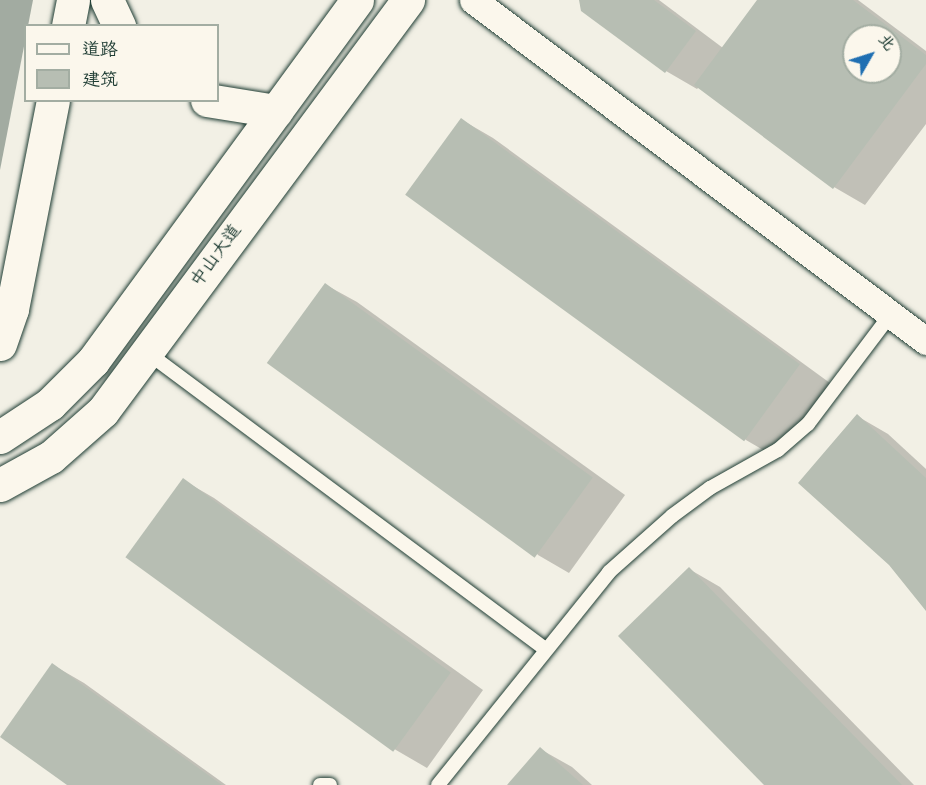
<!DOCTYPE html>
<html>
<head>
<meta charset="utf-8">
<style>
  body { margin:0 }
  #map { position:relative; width:926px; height:785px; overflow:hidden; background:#f2f0e5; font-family:"Gochi Hand","LXGW WenKai TC",sans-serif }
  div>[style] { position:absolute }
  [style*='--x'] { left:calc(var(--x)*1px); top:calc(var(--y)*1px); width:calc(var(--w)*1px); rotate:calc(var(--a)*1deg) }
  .water>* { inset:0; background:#a2aba1 }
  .shadow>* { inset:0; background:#0003 }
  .building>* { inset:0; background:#b7beb3; transform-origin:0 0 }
  .roads { filter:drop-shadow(0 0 2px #1f3d34) drop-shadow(0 0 2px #1f3d34) }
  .service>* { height:14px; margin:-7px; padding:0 7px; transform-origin:7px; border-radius:7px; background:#fbf7ec }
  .minor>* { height:27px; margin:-13.5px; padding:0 13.5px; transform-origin:13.5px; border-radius:13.5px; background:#fbf7ec }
  .tertiary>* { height:33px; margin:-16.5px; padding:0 16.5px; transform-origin:16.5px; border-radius:16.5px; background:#fbf7ec }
  .secondary>* { height:33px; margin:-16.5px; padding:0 16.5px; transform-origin:16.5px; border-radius:16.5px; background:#fbf7ec }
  span { translate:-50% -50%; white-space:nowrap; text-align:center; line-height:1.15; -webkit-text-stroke:6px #fbf7ec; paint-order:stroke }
  .street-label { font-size:18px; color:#1f3d34 }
  .legend { position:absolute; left:24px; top:24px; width:195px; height:78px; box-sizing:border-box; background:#fbf7ec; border:2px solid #a3ada2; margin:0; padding:8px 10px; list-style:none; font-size:18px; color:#1f3d34 }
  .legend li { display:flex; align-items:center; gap:12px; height:30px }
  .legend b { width:30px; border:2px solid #a3ada2 }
  .north { position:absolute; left:842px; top:24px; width:60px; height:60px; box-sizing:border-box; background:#fbf7ec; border:2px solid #a3ada2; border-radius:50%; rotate:51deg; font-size:16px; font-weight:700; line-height:24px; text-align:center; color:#1f3d34 }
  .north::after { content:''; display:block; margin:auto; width:21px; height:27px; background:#1f6fb2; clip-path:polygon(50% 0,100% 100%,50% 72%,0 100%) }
</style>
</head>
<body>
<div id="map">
  <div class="water">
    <div style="clip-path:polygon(0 0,33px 0,0 170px)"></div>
  </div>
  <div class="shadow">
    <div style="clip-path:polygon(evenodd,580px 0,659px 0,723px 48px,759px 0,858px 0,926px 51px,926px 124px,865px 205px,834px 187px,699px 87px,697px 89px,666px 71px,580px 0,854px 36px,890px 36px,890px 72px,854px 72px,854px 36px)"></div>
    <div style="clip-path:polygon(462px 120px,493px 138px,830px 383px,777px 458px,746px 440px)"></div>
    <div style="clip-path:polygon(326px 285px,357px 302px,625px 495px,569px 573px,538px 555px)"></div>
    <div style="clip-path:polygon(857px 416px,888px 434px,926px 469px,926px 609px)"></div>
    <div style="clip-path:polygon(183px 480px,214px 498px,483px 690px,427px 768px,396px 750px,128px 558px)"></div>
    <div style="clip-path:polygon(689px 569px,720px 587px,914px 785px,766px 785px)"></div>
    <div style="clip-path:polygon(53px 665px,84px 683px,226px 785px,70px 785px)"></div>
    <div style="clip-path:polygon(540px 749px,572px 767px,592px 785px,509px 785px)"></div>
  </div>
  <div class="building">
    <div style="clip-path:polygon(579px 0,654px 0,696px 31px,665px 73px,581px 11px)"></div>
    <div style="clip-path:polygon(evenodd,757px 0,853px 0,926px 55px,926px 64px,833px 189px,694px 85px,757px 0,854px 36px,890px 36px,890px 72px,854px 72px,854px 36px)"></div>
    <div style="left:461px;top:118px;width:419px;height:95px;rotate:36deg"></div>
    <div style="left:325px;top:283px;width:331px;height:99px;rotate:36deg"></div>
    <div style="clip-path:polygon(857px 414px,926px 478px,926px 611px,889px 565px,798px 483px)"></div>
    <div style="left:183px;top:478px;width:331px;height:98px;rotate:36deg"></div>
    <div style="clip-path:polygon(689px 567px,902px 785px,764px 785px,618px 636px)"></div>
    <div style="clip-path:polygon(52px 663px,222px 785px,67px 785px,0 737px)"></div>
    <div style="clip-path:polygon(540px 747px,583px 785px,507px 785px)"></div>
  </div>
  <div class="roads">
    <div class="service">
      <div style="--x:148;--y:353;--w:494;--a:36.7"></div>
      <div style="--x:320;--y:785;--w:10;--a:0"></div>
      <div style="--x:438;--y:785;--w:273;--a:-51.2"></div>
      <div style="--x:609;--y:572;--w:84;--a:-41.6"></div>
      <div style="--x:672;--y:516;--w:47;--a:-36.4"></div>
      <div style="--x:710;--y:488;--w:78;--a:-29.2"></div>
      <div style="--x:778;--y:450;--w:40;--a:-41"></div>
      <div style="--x:808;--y:424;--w:138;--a:-53"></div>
    </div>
    <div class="minor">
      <div style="--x:473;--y:0;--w:567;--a:36.97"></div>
    </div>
    <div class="tertiary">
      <div style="--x:107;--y:0;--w:29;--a:65"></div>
      <div style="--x:68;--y:26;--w:26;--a:-79"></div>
      <div style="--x:207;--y:100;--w:70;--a:9.1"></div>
      <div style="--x:0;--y:344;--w:37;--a:-71"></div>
      <div style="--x:12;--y:309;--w:213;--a:-78.9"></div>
    </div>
    <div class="secondary">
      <div style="--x:0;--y:437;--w:60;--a:-33.4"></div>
      <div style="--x:50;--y:404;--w:61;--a:-45"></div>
      <div style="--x:93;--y:361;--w:447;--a:-53.8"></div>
      <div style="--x:0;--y:485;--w:58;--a:-28.8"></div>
      <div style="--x:51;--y:457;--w:69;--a:-41.5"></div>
      <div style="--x:103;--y:411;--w:512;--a:-53.42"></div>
    </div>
  </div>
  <div class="street-label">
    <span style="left:218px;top:257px;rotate:-54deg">中山大道</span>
  </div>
  <ul class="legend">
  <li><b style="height:8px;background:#fbf7ec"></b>道路</li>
  <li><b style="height:16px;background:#b7beb3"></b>建筑</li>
  </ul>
  <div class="north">北</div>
</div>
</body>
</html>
